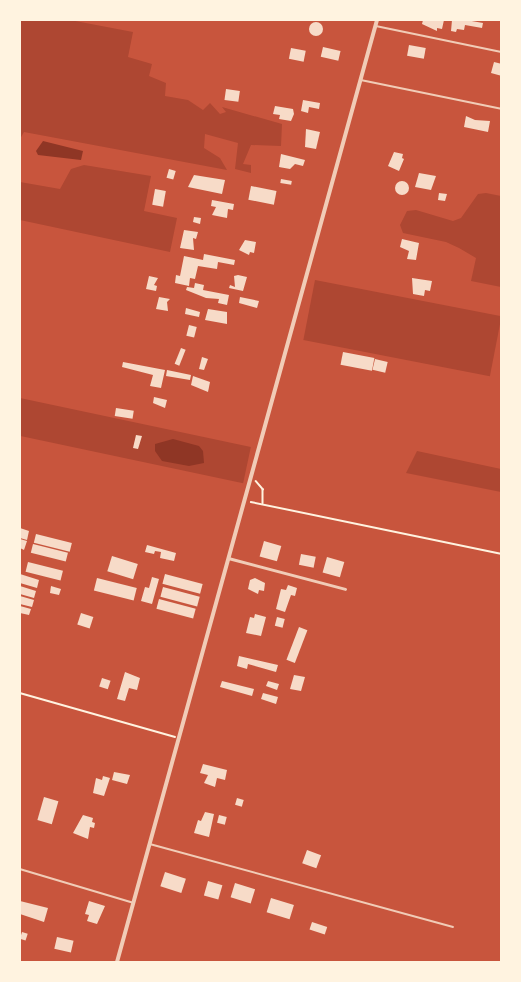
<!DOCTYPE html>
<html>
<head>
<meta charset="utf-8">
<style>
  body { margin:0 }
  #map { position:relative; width:521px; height:982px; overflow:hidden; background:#c8553d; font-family:Montserrat,sans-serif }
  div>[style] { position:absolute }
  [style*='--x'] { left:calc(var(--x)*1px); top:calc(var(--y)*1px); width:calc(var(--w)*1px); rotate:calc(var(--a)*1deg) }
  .green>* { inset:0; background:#ae4732; transform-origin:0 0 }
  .water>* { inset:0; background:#8f3625 }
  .building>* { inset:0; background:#f7dbc8; transform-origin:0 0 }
  .round { border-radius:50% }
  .path>* { height:1.5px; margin:-0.75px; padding:0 0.75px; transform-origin:0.75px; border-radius:0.75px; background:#fff3e0 }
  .service>* { height:1.5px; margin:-0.75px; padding:0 0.75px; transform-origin:0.75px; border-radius:0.75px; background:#f1ccb7 }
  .minor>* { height:3px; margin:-1.5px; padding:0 1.5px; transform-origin:1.5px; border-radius:1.5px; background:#f1ccb7 }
  .tertiary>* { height:4px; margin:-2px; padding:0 2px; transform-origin:2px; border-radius:2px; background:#f1ccb7 }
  span { translate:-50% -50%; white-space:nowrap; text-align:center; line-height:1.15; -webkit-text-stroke:4.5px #fff3e0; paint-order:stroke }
  .frame { position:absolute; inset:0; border:21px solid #fff3e0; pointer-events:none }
</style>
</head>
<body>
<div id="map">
  <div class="green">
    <div style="clip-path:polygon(20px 20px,70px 20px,133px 32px,128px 57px,152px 64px,149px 76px,166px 83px,165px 96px,188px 100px,203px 110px,210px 103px,220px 114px,226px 112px,222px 107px,282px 124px,281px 146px,251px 145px,243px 164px,251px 165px,251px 173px,235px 169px,238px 143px,205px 134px,204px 148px,220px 158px,227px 170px,24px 132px,20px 139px)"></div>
    <div style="clip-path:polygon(84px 165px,151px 176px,144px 211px,177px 218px,170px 252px,20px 220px,20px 182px,60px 189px,71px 169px)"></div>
    <div style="clip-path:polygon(486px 193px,501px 196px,501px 287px,471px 281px,476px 258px,459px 248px,446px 242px,403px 233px,400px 225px,407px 211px,416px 210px,453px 221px,461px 218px,478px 194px)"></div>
    <div style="left:315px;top:280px;width:190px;height:61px;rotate:11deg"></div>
    <div style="left:20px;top:398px;width:236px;height:37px;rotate:12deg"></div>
    <div style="clip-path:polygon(417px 451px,501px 469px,501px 492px,406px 473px)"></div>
  </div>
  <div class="water">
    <div style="clip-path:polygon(43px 141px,83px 151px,81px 160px,38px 155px,36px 151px)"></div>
    <div style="clip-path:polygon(173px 439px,199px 446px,203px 451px,204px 463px,189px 466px,162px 461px,155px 451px,155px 444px)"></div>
  </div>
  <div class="building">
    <div style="clip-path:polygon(423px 20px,444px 20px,442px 29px,437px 28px,437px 31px,422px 24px)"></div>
    <div style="clip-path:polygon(452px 20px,466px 20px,483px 23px,482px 28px,465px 25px,464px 30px,457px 29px,456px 32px,451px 31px)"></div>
    <div class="round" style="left:309px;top:22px;width:14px;height:14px"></div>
    <div style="left:409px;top:45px;width:17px;height:11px;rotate:10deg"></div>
    <div style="left:323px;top:47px;width:18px;height:10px;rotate:13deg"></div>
    <div style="left:291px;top:48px;width:15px;height:11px;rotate:11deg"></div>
    <div style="clip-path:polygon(494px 62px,502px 64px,502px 76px,491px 73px)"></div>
    <div style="left:226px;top:89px;width:14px;height:11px;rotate:8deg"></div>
    <div style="clip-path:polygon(303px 100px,320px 103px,319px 109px,309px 107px,308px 113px,301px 111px)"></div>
    <div style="clip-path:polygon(275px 106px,293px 109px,294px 114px,291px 121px,279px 119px,280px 115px,273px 114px)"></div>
    <div style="clip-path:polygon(466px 116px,475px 120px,490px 121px,488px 132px,464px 127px)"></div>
    <div style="clip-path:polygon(306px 129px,320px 132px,316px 149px,305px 147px)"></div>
    <div style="clip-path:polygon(394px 152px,403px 154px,402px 158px,404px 159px,399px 171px,388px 166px)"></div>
    <div style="clip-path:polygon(281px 154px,305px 160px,303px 166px,295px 164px,290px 169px,279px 167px)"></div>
    <div style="left:169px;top:169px;width:7px;height:9px;rotate:16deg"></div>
    <div style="clip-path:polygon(419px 173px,436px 176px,431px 190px,415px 187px)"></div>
    <div style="clip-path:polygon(194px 175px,225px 180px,222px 194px,188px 187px)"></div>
    <div style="left:281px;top:179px;width:11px;height:4px;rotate:10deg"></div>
    <div class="round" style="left:395px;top:181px;width:14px;height:14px"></div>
    <div style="left:251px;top:186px;width:26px;height:14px;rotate:11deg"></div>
    <div style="left:155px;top:189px;width:11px;height:16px;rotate:10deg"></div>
    <div style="clip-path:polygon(439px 193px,447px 194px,445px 201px,438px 200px)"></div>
    <div style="clip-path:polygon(212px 200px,234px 204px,233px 210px,228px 209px,227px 218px,212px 215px,216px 207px,211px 206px)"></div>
    <div style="clip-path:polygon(194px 217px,201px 218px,200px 224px,193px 222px)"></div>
    <div style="clip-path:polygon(184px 230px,198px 232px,196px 239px,193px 238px,194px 250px,180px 248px)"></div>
    <div style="clip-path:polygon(402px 239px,419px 243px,416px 260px,407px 259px,409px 251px,400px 247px)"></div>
    <div style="clip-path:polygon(245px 240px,256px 242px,254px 253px,250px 252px,249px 255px,239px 250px)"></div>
    <div style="clip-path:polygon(204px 254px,235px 260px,234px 265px,218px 262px,217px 269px,198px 266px,195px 279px,190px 278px,189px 286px,175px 283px,176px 275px,180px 276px,184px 256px,203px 260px)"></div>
    <div style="clip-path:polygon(238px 275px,247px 277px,243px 291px,229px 288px,230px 285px,235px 287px,234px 276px)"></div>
    <div style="clip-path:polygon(149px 276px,158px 278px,154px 285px,157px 286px,156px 291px,146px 289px)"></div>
    <div style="clip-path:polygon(412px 278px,432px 281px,430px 291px,425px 290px,424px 296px,413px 294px)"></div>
    <div style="clip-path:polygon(195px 283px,204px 285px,203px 290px,229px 295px,227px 305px,218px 303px,219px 299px,206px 298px,186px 290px,187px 287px,194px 288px)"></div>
    <div style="clip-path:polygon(159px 297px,170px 299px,167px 302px,168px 311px,156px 309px)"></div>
    <div style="clip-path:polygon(240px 297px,259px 301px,257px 308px,239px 303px)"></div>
    <div style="clip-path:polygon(186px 308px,200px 312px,199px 317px,185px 314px)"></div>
    <div style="clip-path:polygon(208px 309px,227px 312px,227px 324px,205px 320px)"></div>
    <div style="left:189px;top:325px;width:8px;height:11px;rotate:14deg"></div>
    <div style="left:181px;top:348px;width:5px;height:17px;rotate:22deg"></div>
    <div style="left:343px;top:352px;width:32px;height:13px;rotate:11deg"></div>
    <div style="clip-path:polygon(202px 357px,208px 359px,204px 370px,199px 369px)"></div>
    <div style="left:375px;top:359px;width:13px;height:11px;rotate:13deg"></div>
    <div style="clip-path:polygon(123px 362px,165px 370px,161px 388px,150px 386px,153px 375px,122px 367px)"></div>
    <div style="clip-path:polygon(167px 370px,191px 375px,190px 380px,166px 376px)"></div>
    <div style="clip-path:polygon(193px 376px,210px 382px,208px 392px,191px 385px)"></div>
    <div style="clip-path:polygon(154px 397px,167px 400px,165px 408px,153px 403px)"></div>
    <div style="left:116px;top:408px;width:18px;height:8px;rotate:9deg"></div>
    <div style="clip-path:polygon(136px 435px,142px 436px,138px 449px,133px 448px)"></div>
    <div style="clip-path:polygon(20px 528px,29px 531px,27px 540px,20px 538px)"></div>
    <div style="left:36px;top:534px;width:37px;height:9px;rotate:14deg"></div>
    <div style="clip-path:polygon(20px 539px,27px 541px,24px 550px,20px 548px)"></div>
    <div style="left:264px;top:541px;width:18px;height:16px;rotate:16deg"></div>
    <div style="left:33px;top:544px;width:36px;height:9px;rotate:14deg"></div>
    <div style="clip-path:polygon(147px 545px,176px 553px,174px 561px,160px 558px,161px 552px,155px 551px,154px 554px,145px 552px)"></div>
    <div style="left:301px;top:554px;width:15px;height:11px;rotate:11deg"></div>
    <div style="left:112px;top:556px;width:27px;height:16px;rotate:17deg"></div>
    <div style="left:327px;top:557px;width:18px;height:16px;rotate:16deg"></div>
    <div style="left:28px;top:562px;width:36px;height:10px;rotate:14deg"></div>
    <div style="clip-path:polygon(20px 574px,39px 580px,37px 588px,20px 583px)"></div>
    <div style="left:165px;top:574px;width:39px;height:10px;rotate:15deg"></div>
    <div style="clip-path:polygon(152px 577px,159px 579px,152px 604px,141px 601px,145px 587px,149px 588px)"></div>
    <div style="left:97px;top:578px;width:41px;height:13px;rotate:14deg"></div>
    <div style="clip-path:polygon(255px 578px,265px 583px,264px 591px,259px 590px,258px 594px,248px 589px,250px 580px)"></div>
    <div style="clip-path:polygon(288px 585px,297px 588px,295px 596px,291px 595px,285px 612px,276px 609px,281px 589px,286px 590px)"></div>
    <div style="clip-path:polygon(20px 586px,36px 591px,34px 598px,20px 594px)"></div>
    <div style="clip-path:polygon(51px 586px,61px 589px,59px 595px,50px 593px)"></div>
    <div style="left:163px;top:587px;width:38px;height:10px;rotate:15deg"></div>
    <div style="clip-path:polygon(20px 596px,34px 600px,32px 607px,20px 604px)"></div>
    <div style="left:159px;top:599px;width:38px;height:10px;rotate:15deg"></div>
    <div style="clip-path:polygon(20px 606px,31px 609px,29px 615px,20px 613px)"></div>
    <div style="left:81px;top:613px;width:13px;height:12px;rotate:18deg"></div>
    <div style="clip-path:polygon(255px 614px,266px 617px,261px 636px,246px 633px,250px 617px,254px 618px)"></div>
    <div style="left:277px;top:617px;width:8px;height:9px;rotate:14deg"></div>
    <div style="left:299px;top:627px;width:9px;height:35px;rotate:21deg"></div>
    <div style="clip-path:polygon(239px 656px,278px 665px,276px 672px,248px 664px,247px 669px,237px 666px)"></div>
    <div style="clip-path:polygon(125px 672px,140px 678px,137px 690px,129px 688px,125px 701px,117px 699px)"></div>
    <div style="clip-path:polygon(294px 675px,305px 677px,301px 691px,290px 689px)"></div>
    <div style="left:102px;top:678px;width:9px;height:9px;rotate:18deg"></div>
    <div style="clip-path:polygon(222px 681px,254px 689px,252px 696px,220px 687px)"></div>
    <div style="clip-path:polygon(268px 681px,279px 684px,277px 690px,266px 686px)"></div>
    <div style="clip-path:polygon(263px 693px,278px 697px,276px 704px,261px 699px)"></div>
    <div style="clip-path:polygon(203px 764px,227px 770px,225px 780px,217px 778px,215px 787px,204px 783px,208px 775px,200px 773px)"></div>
    <div style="clip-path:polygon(114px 772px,130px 775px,127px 784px,112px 780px)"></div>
    <div style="clip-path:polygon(103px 776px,110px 778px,104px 796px,93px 793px,96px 778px,102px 780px)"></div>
    <div style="left:44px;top:797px;width:15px;height:24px;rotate:16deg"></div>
    <div style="left:237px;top:798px;width:7px;height:7px;rotate:16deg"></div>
    <div style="clip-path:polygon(205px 812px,214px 814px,209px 837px,194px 833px,198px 820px,201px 821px)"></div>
    <div style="clip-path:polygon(83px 815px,93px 818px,92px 822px,95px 823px,94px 828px,90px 827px,88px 839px,73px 833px)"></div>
    <div style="left:219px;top:815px;width:8px;height:8px;rotate:14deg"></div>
    <div style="left:307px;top:850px;width:15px;height:14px;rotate:20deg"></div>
    <div style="left:165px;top:872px;width:22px;height:15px;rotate:18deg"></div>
    <div style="left:208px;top:881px;width:15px;height:15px;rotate:16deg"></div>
    <div style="left:235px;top:883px;width:21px;height:15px;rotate:17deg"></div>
    <div style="left:271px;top:898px;width:24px;height:15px;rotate:17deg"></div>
    <div style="clip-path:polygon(20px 901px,48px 908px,44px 922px,20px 914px)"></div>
    <div style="clip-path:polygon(89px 901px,105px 906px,97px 924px,87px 921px,89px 915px,85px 914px)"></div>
    <div style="left:312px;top:922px;width:16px;height:8px;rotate:18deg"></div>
    <div style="left:22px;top:932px;width:6px;height:7px;rotate:18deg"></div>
    <div style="left:57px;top:937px;width:17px;height:12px;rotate:13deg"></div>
  </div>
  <div class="path">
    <div style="--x:256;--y:481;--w:11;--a:49"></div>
    <div style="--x:263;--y:489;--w:14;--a:90"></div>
    <div style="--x:251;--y:502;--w:256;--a:11.7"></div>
    <div style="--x:20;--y:693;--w:161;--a:15.8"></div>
  </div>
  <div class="service">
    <div style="--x:498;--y:20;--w:4;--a:0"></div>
    <div style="--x:376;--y:26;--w:129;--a:11.7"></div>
    <div style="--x:361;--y:80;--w:144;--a:11.6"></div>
    <div style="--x:150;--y:844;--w:314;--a:15.3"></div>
    <div style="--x:20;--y:869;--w:116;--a:16.6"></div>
  </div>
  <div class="minor">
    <div style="--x:228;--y:558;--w:121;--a:14.8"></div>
  </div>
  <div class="tertiary">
    <div style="--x:117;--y:962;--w:977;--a:-74.57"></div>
  </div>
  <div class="frame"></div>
</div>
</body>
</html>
